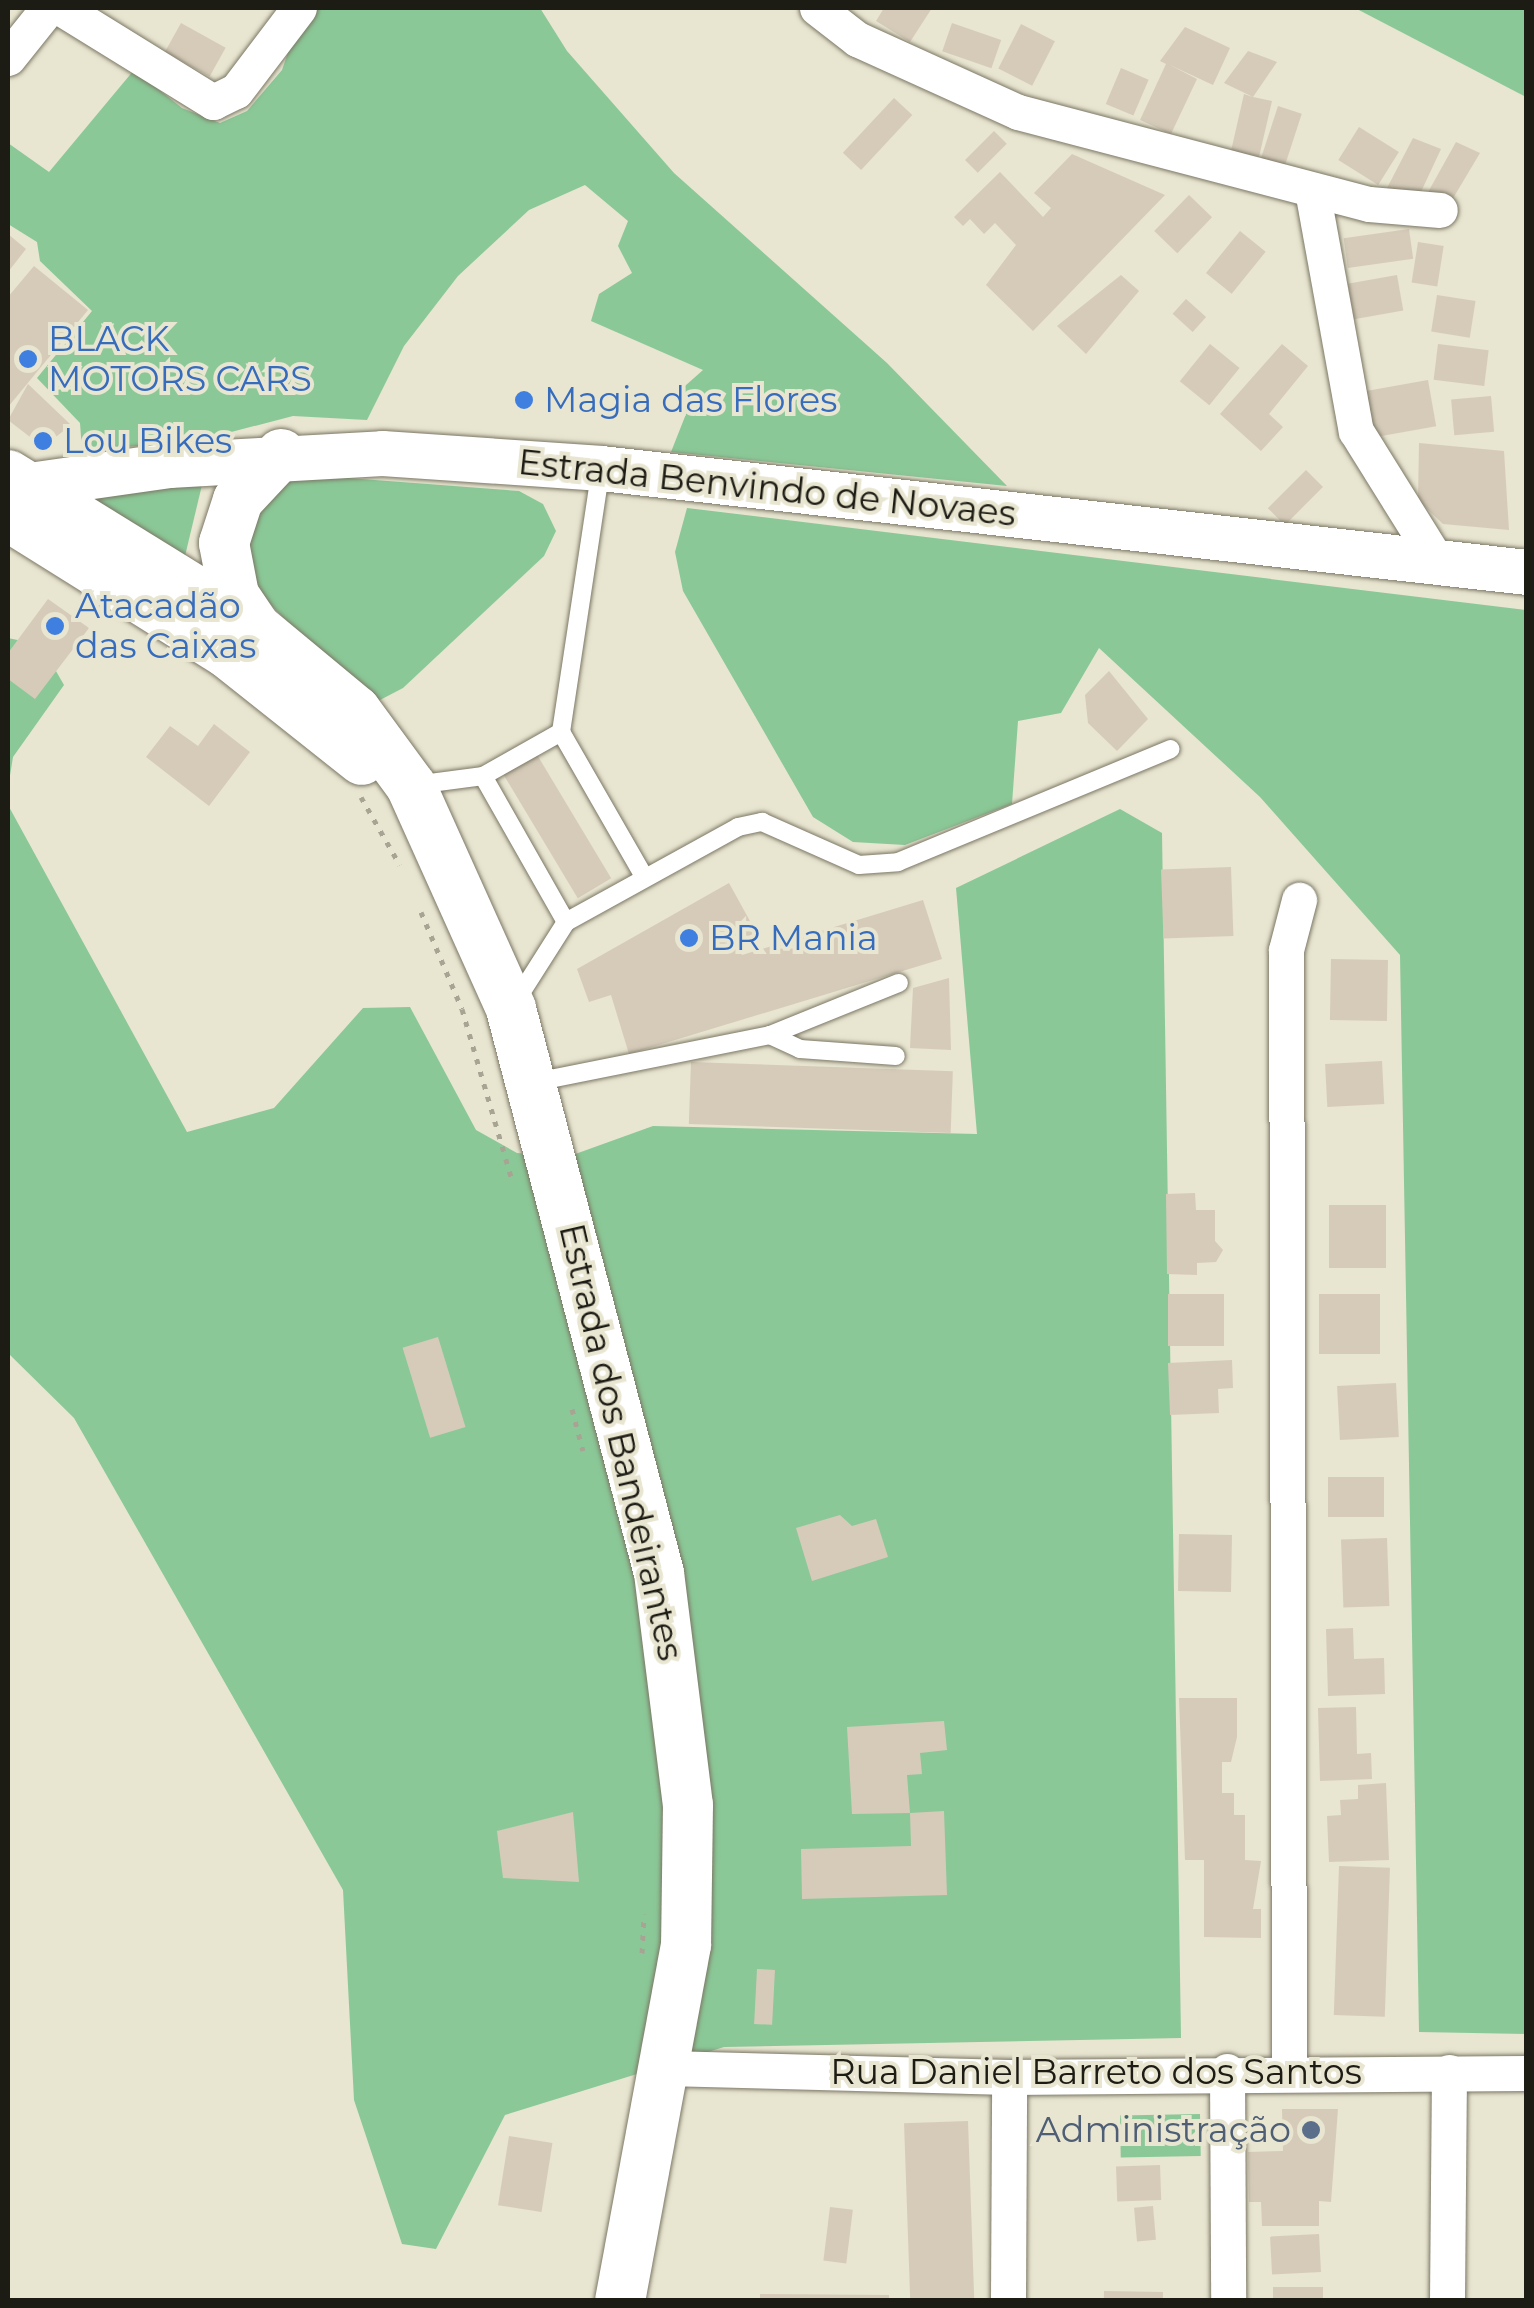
<!DOCTYPE html>
<html>
<head>
<meta charset="utf-8">
<style>
  body { margin:0 }
  #map { position:relative; width:1534px; height:2308px; overflow:hidden; background:#e8e5d0; font-family:Montserrat,sans-serif }
  div>[style] { position:absolute }
  [style*='--x'] { left:calc(var(--x)*1px); top:calc(var(--y)*1px); width:calc(var(--w)*1px); rotate:calc(var(--a)*1deg) }
  .green>* { inset:0; background:#8bc897; transform-origin:0 0 }
  .building>* { inset:0; background:#d6cbb9; transform-origin:0 0 }
  .path>* { height:5px; margin-top:-2.5px; transform-origin:0; background:repeating-linear-gradient(90deg,#a7a494 0 5px,transparent 0 13px) }
  .roads { filter:drop-shadow(0 0 2px #7b7765) drop-shadow(0 0 2px #7b7765) }
  .service>* { height:18px; margin:-9px; padding:0 9px; transform-origin:9px; border-radius:9px; background:#fff }
  .minor>* { height:35px; margin:-17.5px; padding:0 17.5px; transform-origin:17.5px; border-radius:17.5px; background:#fff }
  .tertiary>* { height:45px; margin:-22.5px; padding:0 22.5px; transform-origin:22.5px; border-radius:22.5px; background:#fff }
  .secondary>* { height:50px; margin:-25px; padding:0 25px; transform-origin:25px; border-radius:25px; background:#fff }
  .dots>* { width:28px; height:28px; translate:-50% -50%; box-sizing:border-box; border:5px solid #e8e5d0; border-radius:50% }
  span { translate:-50% -50%; white-space:nowrap; text-align:center; line-height:1.15; -webkit-text-stroke:8px #e8e5d0; paint-order:stroke }
  .shop-label { font-size:35px; color:#366cbe }
  .left { translate:0 -50%; text-align:left }
  .street-label { font-size:35px; color:#1c1b14 }
  .service-label { font-size:35px; color:#4e5e75 }
  .right { translate:-100% -50%; text-align:right }
  .frame { position:absolute; inset:0; border:10px solid #1c1b14; pointer-events:none }
</style>
</head>
<body>
<div id="map">
  <div class="green">
    <div style="clip-path:polygon(316px 8px,540px 8px,567px 51px,674px 173px,887px 363px,1007px 486px,671px 452px,686px 414px,685px 386px,703px 370px,591px 321px,599px 294px,632px 273px,618px 246px,628px 221px,585px 185px,529px 210px,458px 276px,404px 346px,367px 420px,293px 416px,193px 442px,82px 450px,80px 423px,37px 378px,92px 311px,40px 261px,37px 242px,8px 224px,8px 143px,49px 172px,134px 70px,182px 108px,220px 123px,247px 111px,282px 70px,297px 26px)"></div>
    <div style="clip-path:polygon(1355px 8px,1526px 8px,1526px 97px)"></div>
    <div style="clip-path:polygon(295px 474px,519px 491px,543px 504px,556px 531px,544px 556px,403px 688px,380px 700px,359px 694px,242px 576px,236px 521px)"></div>
    <div style="clip-path:polygon(202px 485px,185px 556px,55px 493px)"></div>
    <div style="clip-path:polygon(687px 508px,1526px 610px,1526px 2034px,1419px 2032px,1400px 955px,1260px 797px,1099px 648px,1061px 713px,1018px 721px,1012px 804px,905px 845px,853px 842px,813px 817px,683px 591px,675px 552px)"></div>
    <div style="clip-path:polygon(8px 638px,41px 645px,64px 685px,13px 757px,8px 788px)"></div>
    <div style="clip-path:polygon(8px 805px,187px 1132px,274px 1108px,363px 1008px,410px 1007px,476px 1130px,517px 1153px,567px 1157px,653px 1126px,977px 1134px,956px 888px,1120px 809px,1162px 833px,1181px 2038px,724px 2047px,505px 2115px,436px 2249px,402px 2244px,354px 2100px,343px 1890px,74px 1418px,8px 1353px)"></div>
    <div style="left:1200px;top:2114px;width:42px;height:80px;rotate:89deg"></div>
  </div>
  <div class="building">
    <div style="clip-path:polygon(884px 8px,932px 8px,910px 42px,876px 21px)"></div>
    <div style="left:181px;top:23px;width:51px;height:33px;rotate:29deg"></div>
    <div style="left:952px;top:23px;width:52px;height:30px;rotate:19deg"></div>
    <div style="left:1021px;top:24px;width:38px;height:50px;rotate:27deg"></div>
    <div style="clip-path:polygon(1185px 27px,1230px 48px,1213px 85px,1170px 65px,1197px 79px,1171px 134px,1140px 120px,1166px 64px,1160px 61px)"></div>
    <div style="clip-path:polygon(1248px 51px,1277px 62px,1253px 97px,1272px 101px,1259px 157px,1231px 151px,1244px 94px,1253px 97px,1224px 83px)"></div>
    <div style="left:1121px;top:68px;width:30px;height:39px;rotate:23deg"></div>
    <div style="left:894px;top:98px;width:25px;height:75px;rotate:43deg"></div>
    <div style="left:1278px;top:106px;width:25px;height:60px;rotate:18deg"></div>
    <div style="left:1359px;top:127px;width:47px;height:39px;rotate:32deg"></div>
    <div style="left:994px;top:131px;width:18px;height:41px;rotate:45deg"></div>
    <div style="clip-path:polygon(1413px 138px,1441px 149px,1420px 194px,1386px 190px)"></div>
    <div style="clip-path:polygon(1456px 142px,1480px 153px,1452px 200px,1427px 194px)"></div>
    <div style="clip-path:polygon(1072px 154px,1165px 195px,1033px 331px,986px 285px,1016px 245px,995px 223px,984px 234px,970px 219px,963px 226px,954px 217px,1000px 172px,1043px 217px,1051px 208px,1034px 193px)"></div>
    <div style="left:1189px;top:195px;width:32px;height:50px;rotate:44deg"></div>
    <div style="left:1409px;top:229px;width:30px;height:66px;rotate:82deg"></div>
    <div style="left:1240px;top:231px;width:33px;height:54px;rotate:39deg"></div>
    <div style="clip-path:polygon(8px 234px,26px 249px,8px 272px)"></div>
    <div style="left:1418px;top:242px;width:26px;height:41px;rotate:9deg"></div>
    <div style="clip-path:polygon(34px 266px,88px 310px,8px 407px,8px 297px)"></div>
    <div style="clip-path:polygon(1121px 275px,1139px 291px,1086px 354px,1057px 326px)"></div>
    <div style="left:1397px;top:275px;width:36px;height:50px;rotate:80deg"></div>
    <div style="left:1437px;top:295px;width:39px;height:37px;rotate:9deg"></div>
    <div style="left:1186px;top:299px;width:27px;height:20px;rotate:42deg"></div>
    <div style="left:1210px;top:344px;width:38px;height:48px;rotate:39deg"></div>
    <div style="clip-path:polygon(1282px 344px,1308px 366px,1269px 414px,1283px 427px,1261px 451px,1220px 414px)"></div>
    <div style="left:1438px;top:344px;width:51px;height:36px;rotate:7deg"></div>
    <div style="left:1428px;top:380px;width:47px;height:67px;rotate:80deg"></div>
    <div style="clip-path:polygon(28px 384px,71px 425px,43px 447px,8px 420px)"></div>
    <div style="left:1491px;top:396px;width:36px;height:40px;rotate:85deg"></div>
    <div style="clip-path:polygon(1419px 443px,1504px 451px,1509px 530px,1443px 524px,1418px 500px)"></div>
    <div style="left:1306px;top:470px;width:24px;height:54px;rotate:45deg"></div>
    <div style="clip-path:polygon(48px 599px,89px 628px,35px 699px,8px 679px,8px 653px)"></div>
    <div style="clip-path:polygon(1109px 671px,1148px 719px,1117px 751px,1088px 723px,1085px 695px)"></div>
    <div style="clip-path:polygon(214px 724px,250px 752px,209px 806px,146px 757px,170px 726px,198px 746px)"></div>
    <div style="left:536px;top:753px;width:146px;height:39px;rotate:59deg"></div>
    <div style="left:1231px;top:867px;width:69px;height:70px;rotate:88deg"></div>
    <div style="clip-path:polygon(729px 883px,756px 932px,735px 944px,742px 955px,923px 900px,942px 959px,629px 1054px,611px 995px,589px 1002px,577px 969px)"></div>
    <div style="left:1331px;top:959px;width:57px;height:61px;rotate:1deg"></div>
    <div style="clip-path:polygon(949px 978px,951px 1050px,910px 1048px,913px 988px)"></div>
    <div style="left:1382px;top:1061px;width:43px;height:57px;rotate:87deg"></div>
    <div style="left:691px;top:1062px;width:262px;height:62px;rotate:2deg"></div>
    <div style="clip-path:polygon(1195px 1193px,1196px 1210px,1215px 1210px,1215px 1241px,1223px 1250px,1216px 1262px,1197px 1263px,1197px 1275px,1167px 1274px,1166px 1194px)"></div>
    <div style="left:1329px;top:1205px;width:57px;height:63px"></div>
    <div style="left:1168px;top:1294px;width:56px;height:52px"></div>
    <div style="left:1319px;top:1294px;width:61px;height:60px"></div>
    <div style="left:438px;top:1337px;width:94px;height:37px;rotate:73deg"></div>
    <div style="clip-path:polygon(1232px 1360px,1233px 1388px,1218px 1389px,1219px 1413px,1170px 1415px,1168px 1363px)"></div>
    <div style="left:1396px;top:1383px;width:54px;height:59px;rotate:87deg"></div>
    <div style="left:1328px;top:1477px;width:56px;height:40px"></div>
    <div style="clip-path:polygon(840px 1515px,852px 1526px,876px 1519px,888px 1557px,812px 1581px,796px 1528px)"></div>
    <div style="left:1179px;top:1534px;width:53px;height:57px;rotate:1deg"></div>
    <div style="left:1387px;top:1538px;width:68px;height:46px;rotate:88deg"></div>
    <div style="clip-path:polygon(1353px 1628px,1354px 1659px,1384px 1658px,1385px 1694px,1328px 1696px,1326px 1629px)"></div>
    <div style="clip-path:polygon(1179px 1698px,1237px 1698px,1237px 1737px,1231px 1762px,1222px 1762px,1222px 1793px,1234px 1793px,1234px 1815px,1245px 1815px,1245px 1860px,1261px 1861px,1253px 1909px,1261px 1909px,1261px 1938px,1204px 1937px,1204px 1860px,1185px 1860px)"></div>
    <div style="clip-path:polygon(1356px 1707px,1357px 1754px,1371px 1753px,1372px 1779px,1320px 1781px,1318px 1708px)"></div>
    <div style="clip-path:polygon(944px 1721px,947px 1750px,920px 1753px,922px 1774px,907px 1775px,910px 1813px,852px 1814px,847px 1727px)"></div>
    <div style="clip-path:polygon(1386px 1783px,1389px 1860px,1329px 1862px,1327px 1816px,1341px 1815px,1340px 1800px,1358px 1799px,1358px 1785px)"></div>
    <div style="clip-path:polygon(944px 1811px,947px 1895px,802px 1899px,801px 1849px,911px 1846px,910px 1813px)"></div>
    <div style="clip-path:polygon(573px 1812px,579px 1882px,503px 1878px,497px 1831px)"></div>
    <div style="left:1339px;top:1866px;width:51px;height:149px;rotate:2deg"></div>
    <div style="left:757px;top:1969px;width:18px;height:55px;rotate:3deg"></div>
    <div style="clip-path:polygon(1282px 2109px,1338px 2109px,1331px 2202px,1319px 2201px,1319px 2226px,1262px 2226px,1261px 2202px,1249px 2202px,1248px 2152px,1283px 2151px)"></div>
    <div style="left:968px;top:2121px;width:179px;height:64px;rotate:88deg"></div>
    <div style="left:509px;top:2136px;width:44px;height:70px;rotate:9deg"></div>
    <div style="left:1160px;top:2165px;width:35px;height:44px;rotate:88deg"></div>
    <div style="left:1153px;top:2206px;width:34px;height:19px;rotate:85deg"></div>
    <div style="left:830px;top:2207px;width:23px;height:54px;rotate:7deg"></div>
    <div style="left:1319px;top:2234px;width:38px;height:49px;rotate:87deg"></div>
    <div style="left:1323px;top:2287px;width:13px;height:50px;rotate:90deg"></div>
    <div style="left:1104px;top:2291px;width:59px;height:9px;rotate:1deg"></div>
    <div style="clip-path:polygon(760px 2294px,889px 2295px,889px 2300px,760px 2300px)"></div>
  </div>
  <div class="path">
    <div style="--x:361;--y:797;--w:78;--a:60.2"></div>
    <div style="--x:421;--y:912;--w:105;--a:67.1"></div>
    <div style="--x:462;--y:1009;--w:178;--a:73.7"></div>
    <div style="--x:572;--y:1409;--w:43;--a:75.3"></div>
    <div style="--x:642;--y:1953;--w:39;--a:-87"></div>
  </div>
  <div class="roads">
    <div class="service">
      <div style="--x:561;--y:732;--w:168;--a:60.1"></div>
      <div style="--x:483;--y:776;--w:168;--a:60.4"></div>
      <div style="--x:415;--y:785;--w:69;--a:-7.5"></div>
      <div style="--x:483;--y:776;--w:90;--a:-29.4"></div>
      <div style="--x:561;--y:732;--w:266;--a:-81.4"></div>
      <div style="--x:514;--y:1004;--w:97;--a:-57.6"></div>
      <div style="--x:566;--y:922;--w:196;--a:-28.9"></div>
      <div style="--x:738;--y:827;--w:25;--a:-12"></div>
      <div style="--x:762;--y:822;--w:106;--a:23.9"></div>
      <div style="--x:859;--y:865;--w:39;--a:-4"></div>
      <div style="--x:898;--y:862;--w:295;--a:-22.5"></div>
      <div style="--x:770;--y:1035;--w:33;--a:25"></div>
      <div style="--x:800;--y:1049;--w:96;--a:4.2"></div>
      <div style="--x:535;--y:1082;--w:240;--a:-11.3"></div>
      <div style="--x:770;--y:1035;--w:139;--a:-22"></div>
    </div>
    <div class="minor">
      <div style="--x:61;--y:8;--w:179;--a:31.7"></div>
      <div style="--x:213;--y:102;--w:25;--a:-26"></div>
      <div style="--x:236;--y:91;--w:104;--a:-52.8"></div>
      <div style="--x:817;--y:8;--w:51;--a:37.8"></div>
      <div style="--x:857;--y:39;--w:177;--a:24.4"></div>
      <div style="--x:1018;--y:112;--w:363;--a:14.7"></div>
      <div style="--x:1369;--y:204;--w:71;--a:4.8"></div>
      <div style="--x:8;--y:58;--w:64;--a:-51.3"></div>
      <div style="--x:1312;--y:190;--w:245;--a:79.7"></div>
      <div style="--x:1356;--y:431;--w:153;--a:58.1"></div>
      <div style="--x:666;--y:2068;--w:343;--a:1.5"></div>
      <div style="--x:1009;--y:2077;--w:517;--a:-0.44"></div>
      <div style="--x:1227;--y:2071;--w:229;--a:89.7"></div>
      <div style="--x:1289;--y:2071;--w:1121;--a:-90.15"></div>
      <div style="--x:1286;--y:950;--w:52;--a:-75.4"></div>
      <div style="--x:1008;--y:2300;--w:223;--a:-89.7"></div>
      <div style="--x:1447;--y:2300;--w:228;--a:-89.5"></div>
    </div>
    <div class="tertiary">
      <div style="--x:8;--y:488;--w:163;--a:-8.1"></div>
      <div style="--x:169;--y:465;--w:213;--a:-3.2"></div>
      <div style="--x:382;--y:453;--w:220;--a:3.9"></div>
      <div style="--x:601;--y:468;--w:931;--a:6.41"></div>
    </div>
    <div class="secondary">
      <div style="--x:8;--y:475;--w:291;--a:31.7"></div>
      <div style="--x:256;--y:628;--w:130;--a:39.7"></div>
      <div style="--x:356;--y:711;--w:93;--a:53.7"></div>
      <div style="--x:411;--y:786;--w:244;--a:65.8"></div>
      <div style="--x:511;--y:1009;--w:583;--a:75.3"></div>
      <div style="--x:659;--y:1573;--w:234;--a:82.9"></div>
      <div style="--x:688;--y:1805;--w:140;--a:90.8"></div>
      <div style="--x:686;--y:1945;--w:361;--a:100.5"></div>
      <div style="--x:8;--y:516;--w:258;--a:32"></div>
      <div style="--x:227;--y:653;--w:172;--a:38.4"></div>
      <div style="--x:256;--y:628;--w:40;--a:-124"></div>
      <div style="--x:234;--y:595;--w:53;--a:-100.9"></div>
      <div style="--x:224;--y:543;--w:45;--a:-72"></div>
      <div style="--x:238;--y:500;--w:63;--a:-46.9"></div>
    </div>
  </div>
  <div class="dots">
    <div style="left:28px;top:359px;background:#3f7fe0"></div>
    <div style="left:524px;top:400px;background:#3f7fe0"></div>
    <div style="left:43px;top:441px;background:#3f7fe0"></div>
    <div style="left:55px;top:626px;background:#3f7fe0"></div>
    <div style="left:689px;top:938px;background:#3f7fe0"></div>
    <div style="left:1311px;top:2130px;background:#5c6f8a"></div>
  </div>
  <div class="shop-label">
    <span class="left" style="left:48px;top:359px">BLACK<br>MOTORS CARS</span>
    <span class="left" style="left:544px;top:400px">Magia das Flores</span>
    <span class="left" style="left:63px;top:441px">Lou Bikes</span>
    <span class="left" style="left:75px;top:626px">Atacadão<br>das Caixas</span>
    <span class="left" style="left:709px;top:938px">BR Mania</span>
  </div>
  <div class="street-label">
    <span style="left:767px;top:488px;rotate:6deg">Estrada Benvindo de Novaes</span>
    <span style="left:621px;top:1442px;rotate:77deg">Estrada dos Bandeirantes</span>
    <span style="left:1096px;top:2072px">Rua Daniel Barreto dos Santos</span>
  </div>
  <div class="service-label">
    <span class="right" style="left:1291px;top:2130px">Administração</span>
  </div>
  <div class="frame"></div>
</div>
</body>
</html>
